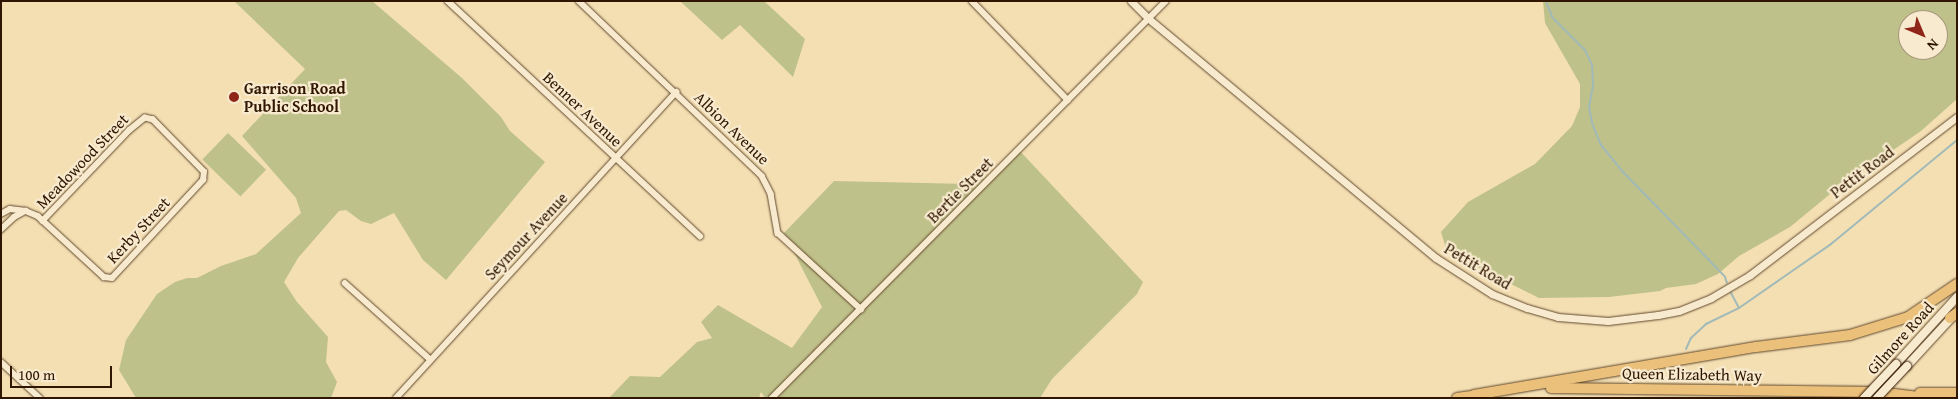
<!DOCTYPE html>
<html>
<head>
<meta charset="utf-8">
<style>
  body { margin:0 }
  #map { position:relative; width:1958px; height:399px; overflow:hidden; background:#f4dfb3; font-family:"Gentium Book Plus",serif }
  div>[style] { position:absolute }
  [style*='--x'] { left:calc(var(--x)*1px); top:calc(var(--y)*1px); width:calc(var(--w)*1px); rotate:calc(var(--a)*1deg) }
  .green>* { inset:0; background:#bfc18a; transform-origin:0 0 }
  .stream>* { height:2px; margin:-1px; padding:0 1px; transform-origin:1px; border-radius:1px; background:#a1bab8 }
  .roads { filter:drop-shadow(0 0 1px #61482d) drop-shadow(0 0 1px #61482d) }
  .minor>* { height:5.5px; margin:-2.75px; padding:0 2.75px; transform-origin:2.75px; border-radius:2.75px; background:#f8eace }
  .tertiary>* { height:7px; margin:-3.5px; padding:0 3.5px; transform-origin:3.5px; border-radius:3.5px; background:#f8eace }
  .secondary>* { height:8px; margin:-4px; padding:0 4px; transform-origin:4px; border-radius:4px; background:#f8eace }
  .motorway>* { height:10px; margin:-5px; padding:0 5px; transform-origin:5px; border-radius:5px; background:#eac07a }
  .bridges { filter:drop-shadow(0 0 1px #301600) drop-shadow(0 0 1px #301600) }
  .secondary-bridge>* { height:8px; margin:-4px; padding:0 4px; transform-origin:4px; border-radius:4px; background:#f8eace }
  .dots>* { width:14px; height:14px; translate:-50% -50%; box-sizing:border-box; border:2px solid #f8eace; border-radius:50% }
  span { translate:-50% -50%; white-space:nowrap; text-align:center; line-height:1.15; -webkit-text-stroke:4.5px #f8eace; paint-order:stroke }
  .poi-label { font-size:16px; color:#301600; font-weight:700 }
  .left { translate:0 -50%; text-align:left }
  .street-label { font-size:16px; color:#301600 }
  .frame { position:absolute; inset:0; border:2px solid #301600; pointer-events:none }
  .north { position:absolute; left:1898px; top:10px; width:50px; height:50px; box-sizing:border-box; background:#f8eace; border:1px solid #a8957c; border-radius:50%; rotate:135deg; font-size:14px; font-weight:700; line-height:20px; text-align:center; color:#301600 }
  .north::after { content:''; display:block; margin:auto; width:18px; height:22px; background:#8f2418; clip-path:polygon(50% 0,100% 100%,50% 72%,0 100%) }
  .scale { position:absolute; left:10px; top:366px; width:102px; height:22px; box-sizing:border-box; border:2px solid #301600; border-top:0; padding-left:6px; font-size:15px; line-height:18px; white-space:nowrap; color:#301600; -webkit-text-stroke:4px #f8eace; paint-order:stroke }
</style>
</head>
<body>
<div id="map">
  <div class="green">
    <div style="clip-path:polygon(234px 1px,372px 1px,462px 78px,501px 117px,510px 131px,545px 162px,446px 280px,423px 260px,394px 213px,371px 224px,361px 221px,346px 210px,339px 211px,298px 258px,284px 282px,297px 302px,328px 337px,326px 362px,337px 382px,331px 398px,136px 398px,119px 370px,126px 340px,157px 294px,175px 282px,187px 278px,197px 278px,221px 266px,256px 254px,301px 213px,296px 198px,242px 136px,305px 69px)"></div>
    <div style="clip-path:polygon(680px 1px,764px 1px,805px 39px,793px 77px,740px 25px,722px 40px)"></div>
    <div style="clip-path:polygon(evenodd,1543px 1px,1957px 1px,1957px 99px,1921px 131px,1835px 190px,1790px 227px,1739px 256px,1718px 274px,1696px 284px,1666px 288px,1660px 291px,1609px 297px,1539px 298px,1461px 259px,1445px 245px,1441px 232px,1468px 202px,1535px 164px,1572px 126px,1580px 107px,1580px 84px,1545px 23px,1543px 1px,1908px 20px,1938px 20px,1938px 50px,1908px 50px,1908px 20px)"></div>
    <div style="left:228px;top:133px;width:53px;height:37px;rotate:44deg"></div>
    <div style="clip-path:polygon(1018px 149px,1143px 282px,1137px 294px,1052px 379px,1040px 398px,765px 398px,761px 392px,759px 398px,609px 398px,630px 376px,660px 377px,697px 342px,712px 338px,701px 322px,718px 305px,792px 348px,822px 307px,784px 233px,834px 181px,969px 184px,991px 175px)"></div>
  </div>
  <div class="stream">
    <div style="--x:1546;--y:1;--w:17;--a:69"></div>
    <div style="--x:1552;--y:17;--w:47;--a:45"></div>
    <div style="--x:1585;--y:50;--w:17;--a:65"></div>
    <div style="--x:1592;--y:65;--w:21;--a:87"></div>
    <div style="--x:1593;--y:86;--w:21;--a:101"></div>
    <div style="--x:1589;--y:107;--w:16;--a:79"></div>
    <div style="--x:1592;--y:123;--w:24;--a:68"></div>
    <div style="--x:1601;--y:145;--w:35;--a:51"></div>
    <div style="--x:1623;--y:172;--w:117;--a:45.7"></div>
    <div style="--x:1705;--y:256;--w:29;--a:46"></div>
    <div style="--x:1725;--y:277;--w:6;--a:72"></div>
    <div style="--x:1731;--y:293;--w:17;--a:62"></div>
    <div style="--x:1686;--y:349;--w:12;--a:-66"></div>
    <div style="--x:1691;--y:338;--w:21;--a:-43"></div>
    <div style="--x:1706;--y:324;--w:37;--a:-26"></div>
    <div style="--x:1739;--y:308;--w:112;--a:-34.8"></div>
    <div style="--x:1831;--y:244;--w:163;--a:-39.5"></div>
  </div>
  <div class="roads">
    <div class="minor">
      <div style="--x:448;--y:1;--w:345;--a:43"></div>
      <div style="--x:579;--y:1;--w:253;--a:43.7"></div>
      <div style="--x:762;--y:176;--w:20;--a:63"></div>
      <div style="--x:771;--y:194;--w:40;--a:80"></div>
      <div style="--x:778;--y:233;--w:113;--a:42.5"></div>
      <div style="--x:972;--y:1;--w:138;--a:45.9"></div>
      <div style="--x:26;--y:211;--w:13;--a:23"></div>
      <div style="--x:38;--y:216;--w:90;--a:42.7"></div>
      <div style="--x:104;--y:277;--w:8;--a:7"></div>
      <div style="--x:112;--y:278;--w:134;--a:-47.1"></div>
      <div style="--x:203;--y:180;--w:8;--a:-83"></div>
      <div style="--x:204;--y:172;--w:73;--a:-134.4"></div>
      <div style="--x:153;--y:120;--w:8;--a:-166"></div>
      <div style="--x:145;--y:118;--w:19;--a:141"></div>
      <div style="--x:130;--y:130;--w:126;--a:133.7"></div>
      <div style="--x:1;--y:214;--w:10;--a:-29"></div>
      <div style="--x:10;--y:209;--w:16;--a:7"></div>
      <div style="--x:26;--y:211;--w:13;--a:151"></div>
      <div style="--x:15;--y:217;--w:19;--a:137"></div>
      <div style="--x:345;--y:283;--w:115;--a:41.8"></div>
      <div style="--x:1;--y:362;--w:53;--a:42.7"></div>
      <div style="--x:396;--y:398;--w:415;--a:-47.5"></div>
      <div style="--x:772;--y:398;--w:559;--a:-45.22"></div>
    </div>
    <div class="tertiary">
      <div style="--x:1131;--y:1;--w:25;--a:45"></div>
      <div style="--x:1149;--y:19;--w:373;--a:39.8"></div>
      <div style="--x:1436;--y:258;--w:67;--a:32.7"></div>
      <div style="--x:1492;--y:294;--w:38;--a:22"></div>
      <div style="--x:1527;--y:308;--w:32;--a:16"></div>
      <div style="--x:1558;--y:317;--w:50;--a:4.6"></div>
      <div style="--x:1608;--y:321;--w:50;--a:-6.8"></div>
      <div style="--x:1658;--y:315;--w:21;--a:-11"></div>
      <div style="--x:1679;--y:311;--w:35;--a:-22"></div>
      <div style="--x:1711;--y:298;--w:45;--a:-30.5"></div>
      <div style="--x:1750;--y:275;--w:260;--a:-37.4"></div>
    </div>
    <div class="secondary">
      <div style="--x:1896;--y:364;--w:91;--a:-47.7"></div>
      <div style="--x:1907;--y:366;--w:68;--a:-47.4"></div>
    </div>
    <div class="motorway">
      <div style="--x:1950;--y:318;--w:9;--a:-36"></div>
      <div style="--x:1551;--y:388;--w:327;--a:0.7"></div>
      <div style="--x:1878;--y:392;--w:49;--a:7"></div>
      <div style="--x:1920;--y:393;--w:37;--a:0"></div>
      <div style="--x:1474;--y:395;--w:286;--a:-9.7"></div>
      <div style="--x:1756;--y:347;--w:95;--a:-7.3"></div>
      <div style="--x:1850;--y:335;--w:61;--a:-17.2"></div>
      <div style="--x:1908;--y:317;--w:59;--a:-34"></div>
      <div style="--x:1457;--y:398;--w:22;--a:-8"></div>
    </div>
  </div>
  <div class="bridges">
    <div class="secondary-bridge">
      <div style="--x:1864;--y:398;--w:47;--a:-46.7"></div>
      <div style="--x:1877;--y:398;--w:44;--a:-46.8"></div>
    </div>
  </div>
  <div class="dots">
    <div style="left:234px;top:97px;background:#8f2418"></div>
  </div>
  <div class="poi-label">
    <span class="left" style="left:244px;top:97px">Garrison Road<br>Public School</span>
  </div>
  <div class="street-label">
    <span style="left:583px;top:109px;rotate:43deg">Benner Avenue</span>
    <span style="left:732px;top:128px;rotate:44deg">Albion Avenue</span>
    <span style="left:82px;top:161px;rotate:-46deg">Meadowood Street</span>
    <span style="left:1862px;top:172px;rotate:-37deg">Pettit Road</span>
    <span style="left:960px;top:190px;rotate:-45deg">Bertie Street</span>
    <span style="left:138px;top:230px;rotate:-47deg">Kerby Street</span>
    <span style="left:526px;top:236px;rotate:-47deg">Seymour Avenue</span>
    <span style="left:1478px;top:266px;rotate:31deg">Pettit Road</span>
    <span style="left:1900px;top:338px;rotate:-48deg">Gilmore Road</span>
    <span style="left:1692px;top:374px;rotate:1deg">Queen Elizabeth Way</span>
  </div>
  <div class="frame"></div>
  <div class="north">N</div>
  <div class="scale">100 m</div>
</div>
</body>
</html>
